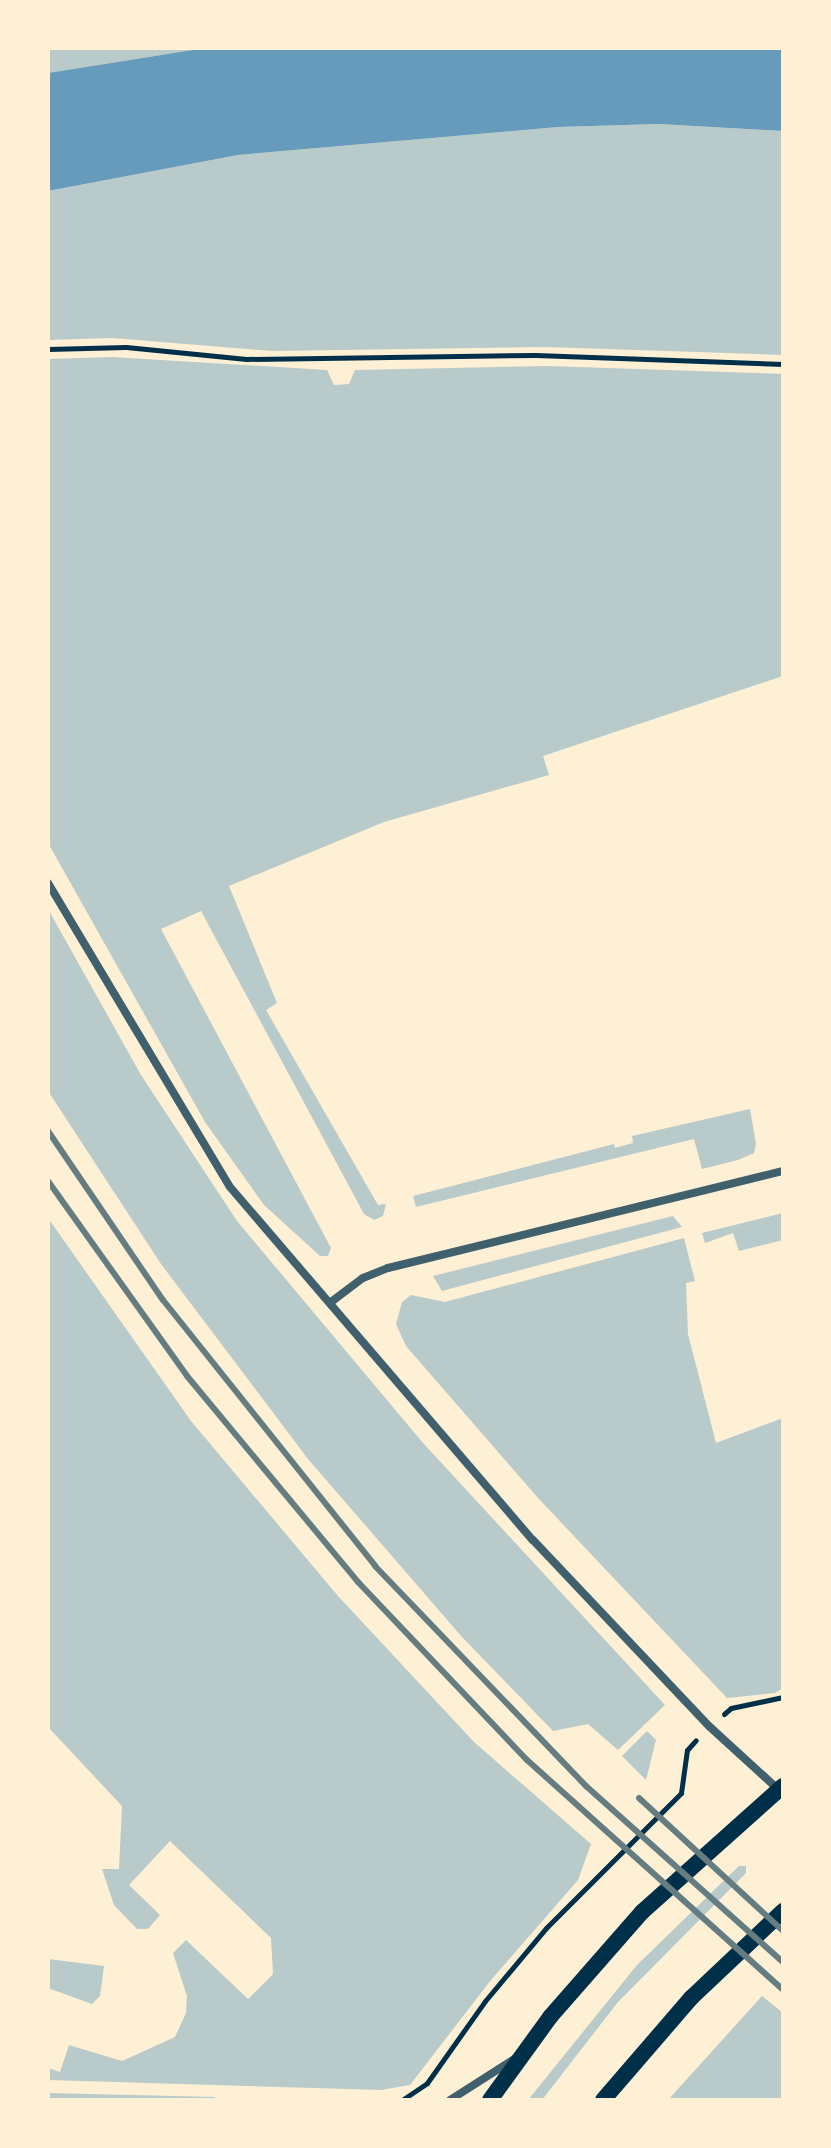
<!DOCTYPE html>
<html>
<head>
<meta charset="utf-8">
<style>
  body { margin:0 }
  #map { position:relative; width:831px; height:2148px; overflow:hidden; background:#fdf0d5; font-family:Jost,sans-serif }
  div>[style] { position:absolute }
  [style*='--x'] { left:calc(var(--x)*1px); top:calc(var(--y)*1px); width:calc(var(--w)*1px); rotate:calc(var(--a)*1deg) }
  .green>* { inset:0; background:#b9caca }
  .water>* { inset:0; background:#669bbc }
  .path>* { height:5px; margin:-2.5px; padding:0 2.5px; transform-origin:2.5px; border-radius:2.5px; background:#003049 }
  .minor>* { height:8px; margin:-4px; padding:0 4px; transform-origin:4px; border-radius:4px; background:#3f606c }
  .secondary>* { height:16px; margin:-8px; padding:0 8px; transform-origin:8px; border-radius:8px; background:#003049 }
  .rail>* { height:6px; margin:-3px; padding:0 3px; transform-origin:3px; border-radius:3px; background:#657d81 }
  span { translate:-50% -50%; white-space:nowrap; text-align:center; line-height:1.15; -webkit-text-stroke:6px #fdf0d5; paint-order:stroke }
  .frame { position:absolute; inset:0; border:50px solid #fdf0d5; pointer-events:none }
</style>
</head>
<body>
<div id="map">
  <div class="green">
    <div style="clip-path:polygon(48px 48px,205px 48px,48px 73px)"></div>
    <div style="clip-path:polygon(659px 124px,783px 131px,783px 355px,546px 347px,273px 351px,112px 338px,48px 340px,48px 191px,238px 155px,558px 127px)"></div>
    <div style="clip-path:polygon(112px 357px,327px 370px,334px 385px,349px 384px,355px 370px,547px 366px,783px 374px,783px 676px,543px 756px,549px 775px,384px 822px,229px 886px,277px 1003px,266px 1010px,378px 1205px,386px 1204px,383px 1216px,374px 1220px,364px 1214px,201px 911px,161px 929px,331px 1248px,328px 1256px,320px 1256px,264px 1205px,205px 1122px,48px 843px,48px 359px)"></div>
    <div style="clip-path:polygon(48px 909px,141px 1075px,237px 1221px,423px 1443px,665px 1705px,618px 1750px,588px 1724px,553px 1731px,462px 1637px,308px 1459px,161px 1264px,48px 1091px)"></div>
    <div style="clip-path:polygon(750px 1109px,756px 1144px,754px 1153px,738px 1160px,702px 1169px,694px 1139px,416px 1207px,413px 1196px,614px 1144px,615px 1148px,633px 1143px,632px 1136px)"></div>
    <div style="clip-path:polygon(783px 1213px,783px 1240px,739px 1251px,733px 1233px,705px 1243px,702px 1233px)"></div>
    <div style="clip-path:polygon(673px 1216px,682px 1227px,442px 1291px,433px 1276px)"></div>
    <div style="clip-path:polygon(48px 1218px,191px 1421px,338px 1596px,474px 1742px,591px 1844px,578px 1880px,491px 1980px,410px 2085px,381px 2090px,48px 2080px,48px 2068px,60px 2072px,69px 2045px,122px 2061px,175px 2037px,186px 2013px,187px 1996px,173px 1953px,186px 1940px,248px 1999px,273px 1974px,271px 1938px,170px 1841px,129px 1885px,160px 1915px,148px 1929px,137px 1929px,114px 1905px,102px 1869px,119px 1869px,122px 1806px,48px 1727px)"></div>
    <div style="clip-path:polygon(684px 1238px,695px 1281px,686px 1283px,688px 1334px,716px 1443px,783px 1418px,783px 1688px,775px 1693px,727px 1698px,538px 1498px,406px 1346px,396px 1324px,402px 1302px,411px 1295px,445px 1302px)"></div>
    <div style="clip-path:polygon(647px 1731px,656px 1740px,646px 1780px,622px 1756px)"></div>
    <div style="clip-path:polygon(739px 1866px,746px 1866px,746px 1873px,618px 2002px,542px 2100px,528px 2100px,637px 1965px)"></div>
    <div style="clip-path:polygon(48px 1959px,104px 1966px,100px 1996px,92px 2004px,48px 1988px)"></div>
    <div style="clip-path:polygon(762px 1996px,783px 2013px,783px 2100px,668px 2100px)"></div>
    <div style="clip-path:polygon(48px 2093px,215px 2097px,216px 2100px,48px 2100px)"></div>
  </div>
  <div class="water">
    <div style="clip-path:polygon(205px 48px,783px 48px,783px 131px,659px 124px,558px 127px,238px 155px,48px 191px,48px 73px)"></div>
  </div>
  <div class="path">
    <div style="--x:48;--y:349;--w:78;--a:-1.5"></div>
    <div style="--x:126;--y:347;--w:121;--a:5.7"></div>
    <div style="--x:246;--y:359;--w:290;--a:-0.8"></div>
    <div style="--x:536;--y:355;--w:247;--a:2.1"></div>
    <div style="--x:724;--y:1714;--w:9;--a:-41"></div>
    <div style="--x:731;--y:1708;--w:53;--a:-11.9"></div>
    <div style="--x:402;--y:2100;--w:30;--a:-34"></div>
    <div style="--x:427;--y:2083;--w:100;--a:-54.7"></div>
    <div style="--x:485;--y:2001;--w:95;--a:-50.1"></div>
    <div style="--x:546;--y:1928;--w:191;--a:-45"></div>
    <div style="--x:681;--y:1793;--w:43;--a:-82.1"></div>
    <div style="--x:687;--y:1750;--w:13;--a:-48"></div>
  </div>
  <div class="minor">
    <div style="--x:48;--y:883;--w:354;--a:59.1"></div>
    <div style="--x:230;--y:1187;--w:465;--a:49.4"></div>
    <div style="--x:533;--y:1540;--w:257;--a:46.6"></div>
    <div style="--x:710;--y:1727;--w:95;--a:42.4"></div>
    <div style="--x:331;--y:1302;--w:40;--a:-37"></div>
    <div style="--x:363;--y:1278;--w:27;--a:-22"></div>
    <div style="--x:388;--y:1268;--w:407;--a:-13.8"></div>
    <div style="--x:450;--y:2100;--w:76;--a:-32.6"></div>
  </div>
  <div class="secondary">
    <div style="--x:490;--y:2100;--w:102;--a:-54.1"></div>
    <div style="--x:550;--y:2017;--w:140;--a:-48.8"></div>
    <div style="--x:642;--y:1912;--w:189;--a:-41.8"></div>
    <div style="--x:603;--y:2100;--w:135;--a:-49.2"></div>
    <div style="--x:691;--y:1998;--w:127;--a:-43.4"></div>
  </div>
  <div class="rail">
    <div style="--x:48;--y:1131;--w:204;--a:55.8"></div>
    <div style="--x:163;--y:1300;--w:340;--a:51.4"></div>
    <div style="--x:375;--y:1566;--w:305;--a:46.2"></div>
    <div style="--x:586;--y:1786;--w:264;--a:41.8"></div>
    <div style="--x:48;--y:1181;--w:239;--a:54.5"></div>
    <div style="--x:187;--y:1376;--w:268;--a:50.3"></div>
    <div style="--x:358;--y:1582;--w:245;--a:46.5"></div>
    <div style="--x:527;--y:1760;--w:344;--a:41.9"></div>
    <div style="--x:639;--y:1798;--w:196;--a:42.7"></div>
  </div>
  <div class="frame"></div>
</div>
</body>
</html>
